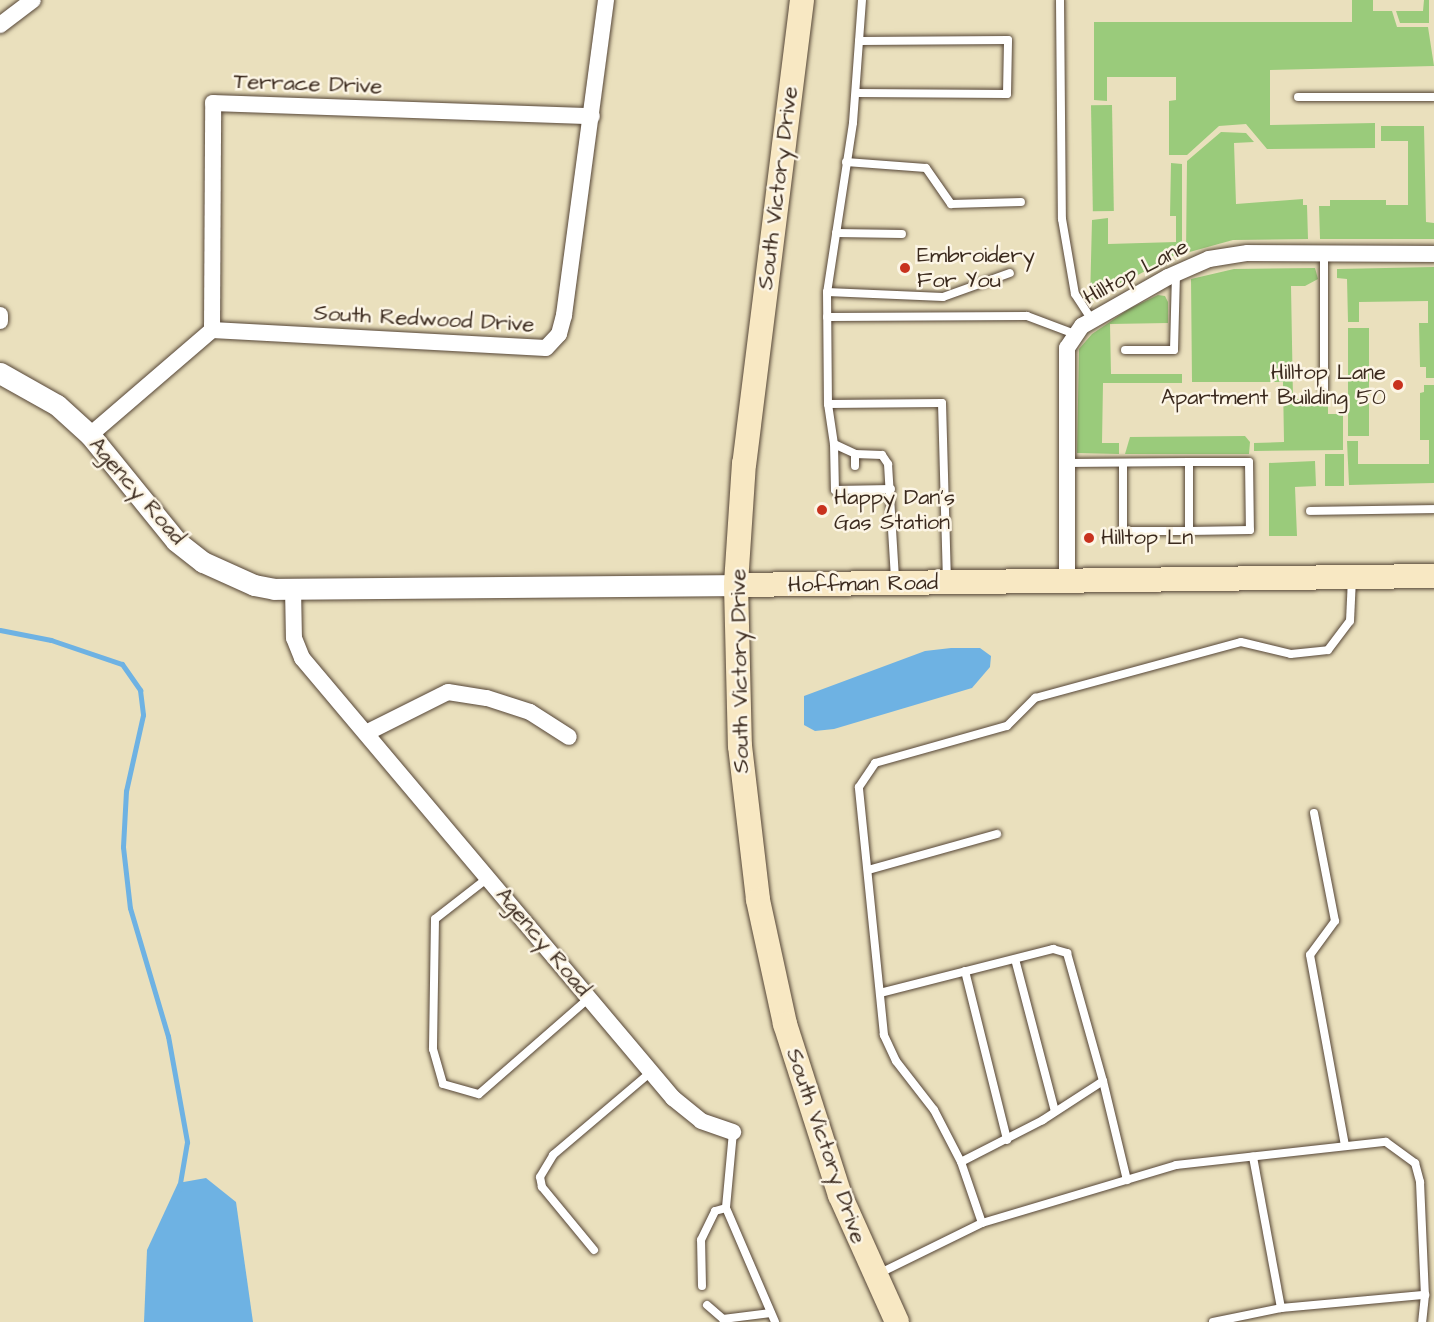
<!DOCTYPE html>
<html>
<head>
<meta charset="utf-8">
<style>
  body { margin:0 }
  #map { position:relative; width:1434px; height:1322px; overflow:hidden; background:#eae0bd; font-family:"Architects Daughter",sans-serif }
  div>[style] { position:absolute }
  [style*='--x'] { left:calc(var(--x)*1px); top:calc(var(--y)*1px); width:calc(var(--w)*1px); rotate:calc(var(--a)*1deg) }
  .green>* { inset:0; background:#9acb7b; transform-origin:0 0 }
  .water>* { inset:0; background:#6eb2e3 }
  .stream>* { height:5px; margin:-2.5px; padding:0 2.5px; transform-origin:2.5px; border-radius:2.5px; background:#6eb2e3 }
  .roads { filter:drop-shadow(0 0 2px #554536) drop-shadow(0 0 2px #554536) }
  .service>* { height:8px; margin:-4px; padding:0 4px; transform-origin:4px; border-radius:4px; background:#fff }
  .minor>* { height:16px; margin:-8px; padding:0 8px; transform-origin:8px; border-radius:8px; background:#fff }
  .tertiary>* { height:21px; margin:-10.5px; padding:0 10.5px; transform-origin:10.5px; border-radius:10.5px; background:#fff }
  .secondary>* { height:24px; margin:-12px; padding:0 12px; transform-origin:12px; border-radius:12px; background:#f8e8c3 }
  .dots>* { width:16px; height:16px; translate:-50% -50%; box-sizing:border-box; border:3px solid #fcf5e5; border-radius:50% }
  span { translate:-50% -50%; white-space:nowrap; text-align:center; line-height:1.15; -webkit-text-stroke:5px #fcf5e5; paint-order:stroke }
  .street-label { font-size:22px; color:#3b2a1e }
  .poi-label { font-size:22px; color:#3b2a1e }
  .left { translate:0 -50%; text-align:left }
  .right { translate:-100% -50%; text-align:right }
</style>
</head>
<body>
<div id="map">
  <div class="green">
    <div style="clip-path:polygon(1352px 0,1373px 0,1373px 11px,1392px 11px,1397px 27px,1428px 27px,1434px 66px,1270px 70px,1270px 125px,1375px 123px,1375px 148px,1267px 149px,1246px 124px,1219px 126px,1187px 155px,1169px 155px,1169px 101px,1176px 100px,1176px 77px,1107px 77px,1107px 101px,1094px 100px,1094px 22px,1352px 22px)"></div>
    <div style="clip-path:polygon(1424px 0,1429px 0,1429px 23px,1400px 23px,1396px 11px,1423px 11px)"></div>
    <div style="left:1112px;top:105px;width:106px;height:21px;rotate:89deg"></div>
    <div style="clip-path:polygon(1381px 126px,1424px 126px,1426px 222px,1434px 223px,1434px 239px,1320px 239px,1319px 206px,1330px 206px,1330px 200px,1386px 200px,1386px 205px,1408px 205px,1408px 141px,1381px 141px)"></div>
    <div style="clip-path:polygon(1221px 132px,1246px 133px,1254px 142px,1234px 143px,1236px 204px,1303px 199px,1303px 205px,1307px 205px,1308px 239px,1233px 240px,1186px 253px,1187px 161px)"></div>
    <div style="clip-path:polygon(1171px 163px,1182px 164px,1182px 251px,1090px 301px,1092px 220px,1108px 218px,1108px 244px,1176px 242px,1176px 216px,1170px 216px)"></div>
    <div style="clip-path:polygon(1434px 267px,1434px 378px,1426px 378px,1426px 367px,1420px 367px,1419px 323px,1428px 323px,1428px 301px,1359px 302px,1359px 322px,1348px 322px,1347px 279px,1337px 278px,1337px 269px)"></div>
    <div style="clip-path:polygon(1315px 268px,1318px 279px,1305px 286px,1291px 286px,1293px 399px,1328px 399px,1328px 414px,1343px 414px,1343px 450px,1254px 451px,1254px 443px,1284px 442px,1283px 382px,1192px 382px,1191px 279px,1234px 269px)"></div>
    <div style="clip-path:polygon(1158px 295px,1165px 296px,1168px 302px,1168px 323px,1110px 324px,1111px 374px,1182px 374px,1182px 383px,1103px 383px,1102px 443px,1119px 443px,1119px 454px,1077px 453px,1079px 349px,1092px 334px,1129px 309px)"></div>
    <div style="left:1348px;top:328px;width:21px;height:108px"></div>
    <div style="clip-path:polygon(1424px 385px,1434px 385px,1434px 483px,1349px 485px,1347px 441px,1358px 441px,1358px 464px,1429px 464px,1429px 440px,1420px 440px,1420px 393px,1424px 392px)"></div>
    <div style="clip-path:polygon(1245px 436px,1250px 442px,1249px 454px,1125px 454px,1130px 437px)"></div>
    <div style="left:1325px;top:454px;width:19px;height:32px"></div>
    <div style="clip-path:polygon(1315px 461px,1316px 486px,1295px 487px,1297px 536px,1269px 536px,1269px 463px)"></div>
  </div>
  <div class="water">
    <div style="clip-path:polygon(951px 648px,980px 648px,991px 656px,990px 667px,972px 688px,834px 729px,815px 731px,804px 725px,804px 696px,925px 651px)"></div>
    <div style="clip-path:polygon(206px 1178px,236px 1202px,253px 1322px,144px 1322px,147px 1250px,178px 1183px)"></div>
  </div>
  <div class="stream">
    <div style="--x:0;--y:630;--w:52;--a:11.1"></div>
    <div style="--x:51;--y:640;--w:75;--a:18.7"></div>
    <div style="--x:122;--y:664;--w:32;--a:55"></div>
    <div style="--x:140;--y:690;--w:25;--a:83"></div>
    <div style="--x:143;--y:715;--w:78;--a:102.6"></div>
    <div style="--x:126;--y:791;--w:56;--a:93.1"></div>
    <div style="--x:123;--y:847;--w:61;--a:83.5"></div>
    <div style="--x:130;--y:908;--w:134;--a:73.5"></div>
    <div style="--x:168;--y:1036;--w:108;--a:79.8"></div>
    <div style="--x:187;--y:1142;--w:48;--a:99.7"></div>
  </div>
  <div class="roads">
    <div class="service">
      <div style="--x:862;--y:0;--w:123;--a:94.2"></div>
      <div style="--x:853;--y:123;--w:171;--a:98.7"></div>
      <div style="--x:827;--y:292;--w:112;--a:89.5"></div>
      <div style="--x:828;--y:404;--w:114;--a:-0.5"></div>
      <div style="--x:942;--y:403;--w:178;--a:88.4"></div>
      <div style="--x:1060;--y:0;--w:219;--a:89.5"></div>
      <div style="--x:1062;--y:219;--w:76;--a:80.2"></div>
      <div style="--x:1075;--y:294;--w:30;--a:57"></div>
      <div style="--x:856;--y:93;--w:151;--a:0.4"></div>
      <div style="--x:1007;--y:94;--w:54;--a:-88.9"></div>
      <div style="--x:1008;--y:40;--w:149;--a:179.6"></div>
      <div style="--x:1298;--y:97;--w:136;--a:0"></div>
      <div style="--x:846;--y:162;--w:80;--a:4.3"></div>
      <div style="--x:926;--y:168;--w:44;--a:55.2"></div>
      <div style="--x:951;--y:204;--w:70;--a:-1.6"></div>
      <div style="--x:836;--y:233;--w:66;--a:0.9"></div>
      <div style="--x:827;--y:292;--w:116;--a:2.5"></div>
      <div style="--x:943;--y:297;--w:71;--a:-19.7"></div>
      <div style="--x:827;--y:317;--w:200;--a:-0.3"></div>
      <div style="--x:1027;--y:316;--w:51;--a:20.6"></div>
      <div style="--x:1125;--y:350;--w:49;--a:0"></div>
      <div style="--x:1174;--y:350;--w:76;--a:-88.5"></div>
      <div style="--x:1324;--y:390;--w:137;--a:-90"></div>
      <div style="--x:828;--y:404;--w:40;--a:81.5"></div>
      <div style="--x:834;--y:444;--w:23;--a:25"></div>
      <div style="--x:855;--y:454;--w:27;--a:2"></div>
      <div style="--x:882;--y:455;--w:11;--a:56"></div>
      <div style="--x:888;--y:464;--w:116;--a:86.5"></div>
      <div style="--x:834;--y:444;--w:46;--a:88.8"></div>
      <div style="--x:835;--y:490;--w:56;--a:-1"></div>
      <div style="--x:855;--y:454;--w:12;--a:90"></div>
      <div style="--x:1067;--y:463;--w:122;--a:-0.5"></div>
      <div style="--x:1189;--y:462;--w:60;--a:0"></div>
      <div style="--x:1249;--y:462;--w:68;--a:89.2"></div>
      <div style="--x:1250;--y:530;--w:61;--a:179.1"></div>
      <div style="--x:1189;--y:531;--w:69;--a:-90"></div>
      <div style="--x:1123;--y:463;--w:68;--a:90"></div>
      <div style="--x:1123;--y:531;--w:66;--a:0"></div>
      <div style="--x:1310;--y:511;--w:124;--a:-0.9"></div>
      <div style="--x:1314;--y:813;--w:110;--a:79"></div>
      <div style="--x:1335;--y:921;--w:42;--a:126.3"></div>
      <div style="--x:1310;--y:955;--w:194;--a:79.6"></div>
      <div style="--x:868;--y:870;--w:134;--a:-15.6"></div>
      <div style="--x:489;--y:877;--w:68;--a:142.1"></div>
      <div style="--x:435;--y:919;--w:130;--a:90.9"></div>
      <div style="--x:433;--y:1049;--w:36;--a:74"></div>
      <div style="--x:443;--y:1084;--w:37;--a:16"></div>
      <div style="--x:479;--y:1094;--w:146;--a:-41.1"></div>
      <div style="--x:1015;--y:959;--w:157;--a:75.3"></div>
      <div style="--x:965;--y:971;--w:174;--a:76"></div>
      <div style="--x:880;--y:993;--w:179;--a:-14.3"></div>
      <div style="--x:1053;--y:949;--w:15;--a:16"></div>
      <div style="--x:1067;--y:953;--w:133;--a:74.3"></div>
      <div style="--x:1103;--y:1081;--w:72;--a:147"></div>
      <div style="--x:1043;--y:1120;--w:92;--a:152.9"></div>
      <div style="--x:1103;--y:1081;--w:102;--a:76.4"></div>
      <div style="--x:733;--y:1132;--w:76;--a:95.3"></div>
      <div style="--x:726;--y:1208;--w:124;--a:66.7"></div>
      <div style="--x:982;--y:1223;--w:65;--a:-109"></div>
      <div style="--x:961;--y:1162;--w:59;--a:-117.4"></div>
      <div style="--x:934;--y:1110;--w:62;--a:-127.8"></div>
      <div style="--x:896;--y:1061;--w:29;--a:-115"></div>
      <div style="--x:884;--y:1035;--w:249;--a:-95.8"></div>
      <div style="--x:859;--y:787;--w:29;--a:-56"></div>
      <div style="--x:875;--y:763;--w:137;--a:-15.7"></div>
      <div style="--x:1007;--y:726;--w:40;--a:-45"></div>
      <div style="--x:1035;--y:698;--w:213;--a:-15.2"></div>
      <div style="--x:1241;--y:642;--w:51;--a:13.5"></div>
      <div style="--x:1291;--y:654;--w:37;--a:-6"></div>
      <div style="--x:1328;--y:650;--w:36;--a:-53"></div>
      <div style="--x:1350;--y:621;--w:42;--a:-87.3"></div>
      <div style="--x:594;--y:1250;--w:82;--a:-129.5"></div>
      <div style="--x:542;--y:1187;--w:10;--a:-101"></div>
      <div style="--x:540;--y:1177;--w:26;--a:-59"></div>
      <div style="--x:553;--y:1155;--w:128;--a:-40.3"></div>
      <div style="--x:878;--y:1274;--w:116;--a:-26.1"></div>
      <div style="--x:982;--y:1223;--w:202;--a:-16.6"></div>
      <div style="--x:1176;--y:1165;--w:211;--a:-6.3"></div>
      <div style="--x:1386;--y:1142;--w:36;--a:36"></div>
      <div style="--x:1415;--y:1163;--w:20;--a:75"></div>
      <div style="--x:1420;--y:1182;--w:113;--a:87.5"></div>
      <div style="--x:1425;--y:1295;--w:27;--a:96"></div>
      <div style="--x:702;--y:1286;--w:46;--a:-91.2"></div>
      <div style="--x:701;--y:1240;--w:32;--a:-64"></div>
      <div style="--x:715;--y:1211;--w:11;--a:-15"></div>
      <div style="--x:707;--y:1305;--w:21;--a:41"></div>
      <div style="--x:723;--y:1319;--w:48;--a:-7.1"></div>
      <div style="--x:1281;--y:1308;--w:145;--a:-5.2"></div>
      <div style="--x:1213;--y:1322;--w:69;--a:-11.6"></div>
      <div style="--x:1281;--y:1308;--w:154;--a:-100.5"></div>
    </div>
    <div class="minor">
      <div style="--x:0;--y:25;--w:41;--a:-37.1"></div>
      <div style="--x:0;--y:315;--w:6;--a:90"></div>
      <div style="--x:212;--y:330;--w:227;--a:-89.7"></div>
      <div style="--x:213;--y:103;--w:379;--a:2"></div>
      <div style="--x:90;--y:435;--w:161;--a:-40.7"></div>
      <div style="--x:212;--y:330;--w:334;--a:3.1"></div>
      <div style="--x:546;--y:348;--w:19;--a:-47"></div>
      <div style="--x:559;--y:334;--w:20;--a:-75"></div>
      <div style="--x:564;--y:315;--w:318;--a:-82.4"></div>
      <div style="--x:1067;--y:581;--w:233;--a:-90"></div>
      <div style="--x:1067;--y:348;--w:27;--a:-56"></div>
      <div style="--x:1082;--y:326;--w:99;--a:-29.7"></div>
      <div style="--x:1168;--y:277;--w:45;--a:-23.7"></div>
      <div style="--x:1209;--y:259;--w:39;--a:-9"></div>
      <div style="--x:1248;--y:253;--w:186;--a:0.3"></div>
      <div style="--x:293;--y:588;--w:50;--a:88.9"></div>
      <div style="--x:294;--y:638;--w:22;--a:68"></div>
      <div style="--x:302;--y:658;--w:576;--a:49.86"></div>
      <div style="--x:673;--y:1098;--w:36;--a:39"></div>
      <div style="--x:701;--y:1121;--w:34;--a:19"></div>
      <div style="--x:368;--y:732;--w:89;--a:-26.6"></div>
      <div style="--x:448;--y:692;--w:39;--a:9"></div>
      <div style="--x:487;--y:698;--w:45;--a:18"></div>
      <div style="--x:530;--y:712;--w:46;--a:32.7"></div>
    </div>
    <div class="tertiary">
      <div style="--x:0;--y:373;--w:65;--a:29.3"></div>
      <div style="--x:57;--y:405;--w:45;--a:42.3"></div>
      <div style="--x:90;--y:435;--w:136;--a:50.9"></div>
      <div style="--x:176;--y:541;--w:34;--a:38"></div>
      <div style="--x:203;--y:562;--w:56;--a:24.3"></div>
      <div style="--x:254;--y:585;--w:20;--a:11"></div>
      <div style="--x:274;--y:589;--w:462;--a:-0.5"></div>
    </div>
    <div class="secondary">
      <div style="--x:802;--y:0;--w:467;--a:97.1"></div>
      <div style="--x:744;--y:463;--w:122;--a:93.8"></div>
      <div style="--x:736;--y:585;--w:161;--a:88.6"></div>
      <div style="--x:740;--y:746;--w:155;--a:83.3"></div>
      <div style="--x:758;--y:900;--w:127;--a:77.7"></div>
      <div style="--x:785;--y:1024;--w:180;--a:72.2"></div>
      <div style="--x:840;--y:1195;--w:139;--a:65.8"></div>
      <div style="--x:736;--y:585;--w:698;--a:-0.74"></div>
    </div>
  </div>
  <div class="dots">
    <div style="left:905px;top:268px;background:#c8321e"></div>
    <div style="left:1398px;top:385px;background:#c8321e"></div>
    <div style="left:822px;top:510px;background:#c8321e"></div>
    <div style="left:1089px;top:538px;background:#c8321e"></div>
  </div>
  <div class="street-label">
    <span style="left:308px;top:84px;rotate:2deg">Terrace Drive</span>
    <span style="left:778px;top:188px;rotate:-83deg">South Victory Drive</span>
    <span style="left:1136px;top:272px;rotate:-28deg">Hilltop Lane</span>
    <span style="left:424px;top:319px;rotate:3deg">South Redwood Drive</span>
    <span style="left:137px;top:491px;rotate:49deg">Agency Road</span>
    <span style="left:863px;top:584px;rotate:-1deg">Hoffman Road</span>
    <span style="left:740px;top:671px;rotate:-91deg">South Victory Drive</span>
    <span style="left:543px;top:942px;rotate:50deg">Agency Road</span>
    <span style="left:826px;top:1146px;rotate:71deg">South Victory Drive</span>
  </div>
  <div class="poi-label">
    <span class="left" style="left:917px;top:268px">Embroidery<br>For You</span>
    <span class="right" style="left:1386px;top:385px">Hilltop Lane<br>Apartment Building 50</span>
    <span class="left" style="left:834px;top:510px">Happy Dan's<br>Gas Station</span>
    <span class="left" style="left:1101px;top:538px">Hilltop Ln</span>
  </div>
</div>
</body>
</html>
